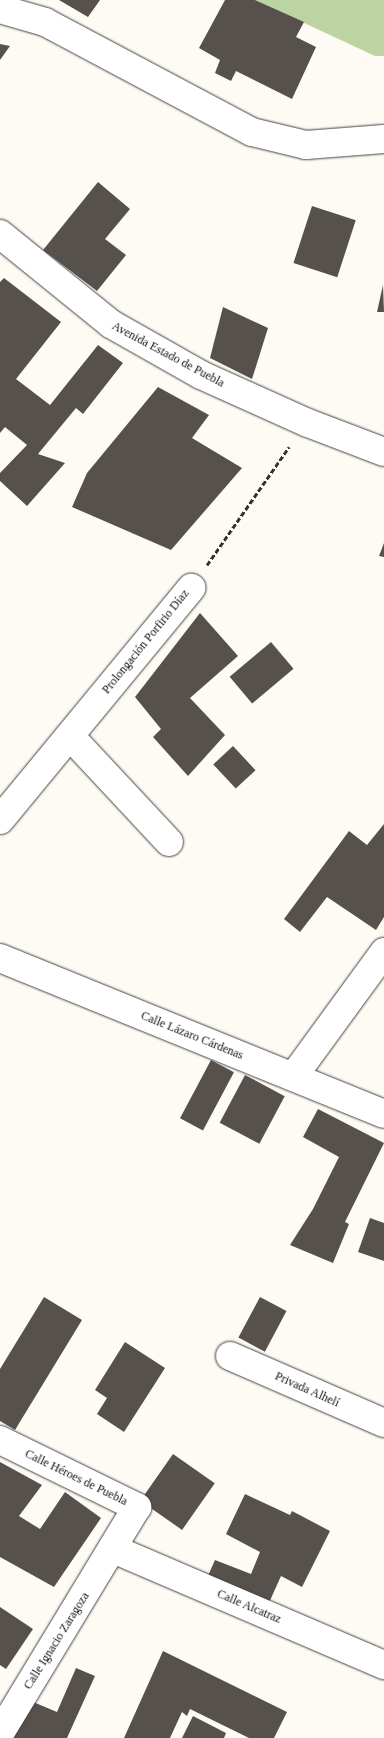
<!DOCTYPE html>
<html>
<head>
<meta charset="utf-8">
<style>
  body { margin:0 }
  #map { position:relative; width:384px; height:1738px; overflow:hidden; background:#fefbf4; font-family:"Times New Roman",serif }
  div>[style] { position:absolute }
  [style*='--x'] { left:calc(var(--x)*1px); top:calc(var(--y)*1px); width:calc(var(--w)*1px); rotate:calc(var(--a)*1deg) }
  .forest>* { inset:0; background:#bcd4a2 }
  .building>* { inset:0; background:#57514d; transform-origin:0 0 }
  .path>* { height:3px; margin-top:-1.5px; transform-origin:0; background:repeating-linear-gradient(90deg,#323232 0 5px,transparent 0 7.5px) }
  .roads { filter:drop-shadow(0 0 1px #434343) drop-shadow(0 0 1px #434343) }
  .minor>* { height:28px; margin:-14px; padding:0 14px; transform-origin:14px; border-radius:14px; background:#fff }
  span { translate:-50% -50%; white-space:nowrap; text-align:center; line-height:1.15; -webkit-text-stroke:5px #fff; paint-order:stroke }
  .street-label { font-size:12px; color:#101010 }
</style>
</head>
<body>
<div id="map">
  <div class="forest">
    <div style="clip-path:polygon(255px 0,384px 0,384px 56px,375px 56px)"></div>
  </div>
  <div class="building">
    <div style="clip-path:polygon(59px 0,100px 0,88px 17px)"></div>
    <div style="clip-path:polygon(225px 0,255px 0,304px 22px,296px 37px,316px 47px,292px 99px,236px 71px,231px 81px,215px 73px,220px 60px,199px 48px)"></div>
    <div style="clip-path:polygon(0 44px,10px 46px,0 60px)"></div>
    <div style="clip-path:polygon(98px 182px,130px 209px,105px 239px,126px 255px,97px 291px,43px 250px)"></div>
    <div style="left:312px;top:206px;width:46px;height:60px;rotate:18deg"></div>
    <div style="clip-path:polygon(4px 278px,61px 322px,16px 379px,50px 405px,98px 345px,123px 363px,83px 414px,76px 408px,38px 454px,65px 463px,27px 506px,0 481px,0 473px,27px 445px,5px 427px,0 433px,0 282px)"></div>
    <div style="clip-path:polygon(383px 285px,384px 312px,377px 312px)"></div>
    <div style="clip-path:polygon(223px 307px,268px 328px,252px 379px,210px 358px)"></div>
    <div style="clip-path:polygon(158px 387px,209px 415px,192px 438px,242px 468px,171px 550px,72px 507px,87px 473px)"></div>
    <div style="clip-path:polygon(384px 543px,384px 557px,379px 556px)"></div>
    <div style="clip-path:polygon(200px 613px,238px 656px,190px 698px,225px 735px,188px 776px,153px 737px,161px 729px,135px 697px)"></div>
    <div style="left:271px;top:642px;width:35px;height:54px;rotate:50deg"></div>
    <div style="left:233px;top:746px;width:33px;height:27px;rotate:47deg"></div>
    <div style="clip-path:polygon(384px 824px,384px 917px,376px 930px,327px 897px,300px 932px,284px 919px,349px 831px,367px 845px)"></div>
    <div style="left:211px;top:1060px;width:26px;height:66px;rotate:28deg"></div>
    <div style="left:245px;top:1075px;width:45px;height:54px;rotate:28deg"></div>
    <div style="clip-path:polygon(318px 1109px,384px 1143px,345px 1222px,349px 1224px,333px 1263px,290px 1245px,313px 1209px,339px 1157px,303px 1137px)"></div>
    <div style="clip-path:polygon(370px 1218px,384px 1223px,384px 1261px,358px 1252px)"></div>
    <div style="clip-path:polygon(44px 1297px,82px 1320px,15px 1430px,0 1421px,0 1369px)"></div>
    <div style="left:260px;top:1297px;width:30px;height:46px;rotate:28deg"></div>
    <div style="clip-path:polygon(125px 1342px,165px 1368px,124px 1432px,97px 1414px,107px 1398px,95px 1390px)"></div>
    <div style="left:173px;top:1454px;width:51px;height:57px;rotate:35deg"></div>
    <div style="clip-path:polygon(0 1462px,42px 1485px,19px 1516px,40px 1529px,65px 1492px,101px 1518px,54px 1587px,0 1557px)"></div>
    <div style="clip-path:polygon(245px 1494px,290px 1515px,292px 1511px,330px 1531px,302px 1587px,281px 1576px,268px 1605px,207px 1578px,215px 1560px,251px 1574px,260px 1552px,226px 1534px)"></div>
    <div style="clip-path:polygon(0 1607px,33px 1629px,6px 1669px,0 1665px)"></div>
    <div style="clip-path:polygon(163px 1651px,287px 1712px,274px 1738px,249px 1738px,190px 1709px,187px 1716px,182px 1712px,170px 1738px,124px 1738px)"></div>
    <div style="clip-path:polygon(76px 1668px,95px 1676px,67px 1738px,0 1738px,26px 1699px,57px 1712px)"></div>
    <div style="clip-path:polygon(193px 1716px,226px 1733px,224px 1738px,182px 1738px)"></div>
  </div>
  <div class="path">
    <div style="--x:207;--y:565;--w:144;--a:-55.2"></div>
  </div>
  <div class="roads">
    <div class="minor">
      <div style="--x:0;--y:9;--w:47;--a:16.1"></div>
      <div style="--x:45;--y:22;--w:234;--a:28"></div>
      <div style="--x:252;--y:132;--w:56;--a:13.5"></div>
      <div style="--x:306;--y:145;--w:78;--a:-4.4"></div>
      <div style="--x:0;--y:234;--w:143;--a:39"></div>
      <div style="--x:111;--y:324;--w:103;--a:29.5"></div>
      <div style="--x:201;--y:375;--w:117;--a:24.2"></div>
      <div style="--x:308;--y:423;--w:81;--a:20.9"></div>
      <div style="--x:70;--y:736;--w:145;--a:47"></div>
      <div style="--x:0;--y:820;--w:301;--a:-50.5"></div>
      <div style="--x:0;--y:958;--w:414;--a:22.1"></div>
      <div style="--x:293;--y:1077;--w:155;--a:-53.9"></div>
      <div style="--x:230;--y:1356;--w:168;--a:23.5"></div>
      <div style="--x:0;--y:1440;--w:153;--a:26.1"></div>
      <div style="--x:137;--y:1507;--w:264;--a:121.2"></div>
      <div style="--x:113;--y:1549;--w:295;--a:23.2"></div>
    </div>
  </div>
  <div class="street-label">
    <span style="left:168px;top:355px;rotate:28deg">Avenida Estado de Puebla</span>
    <span style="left:146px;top:642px;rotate:-51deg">Prolongación Porfirio Díaz</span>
    <span style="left:192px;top:1036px;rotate:22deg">Calle Lázaro Cárdenas</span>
    <span style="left:307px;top:1390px;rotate:24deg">Privada Alhelí</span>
    <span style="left:76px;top:1478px;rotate:26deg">Calle Héroes de Puebla</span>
    <span style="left:249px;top:1607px;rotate:23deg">Calle Alcatraz</span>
    <span style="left:57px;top:1641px;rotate:-58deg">Calle Ignacio Zaragoza</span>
  </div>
</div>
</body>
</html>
